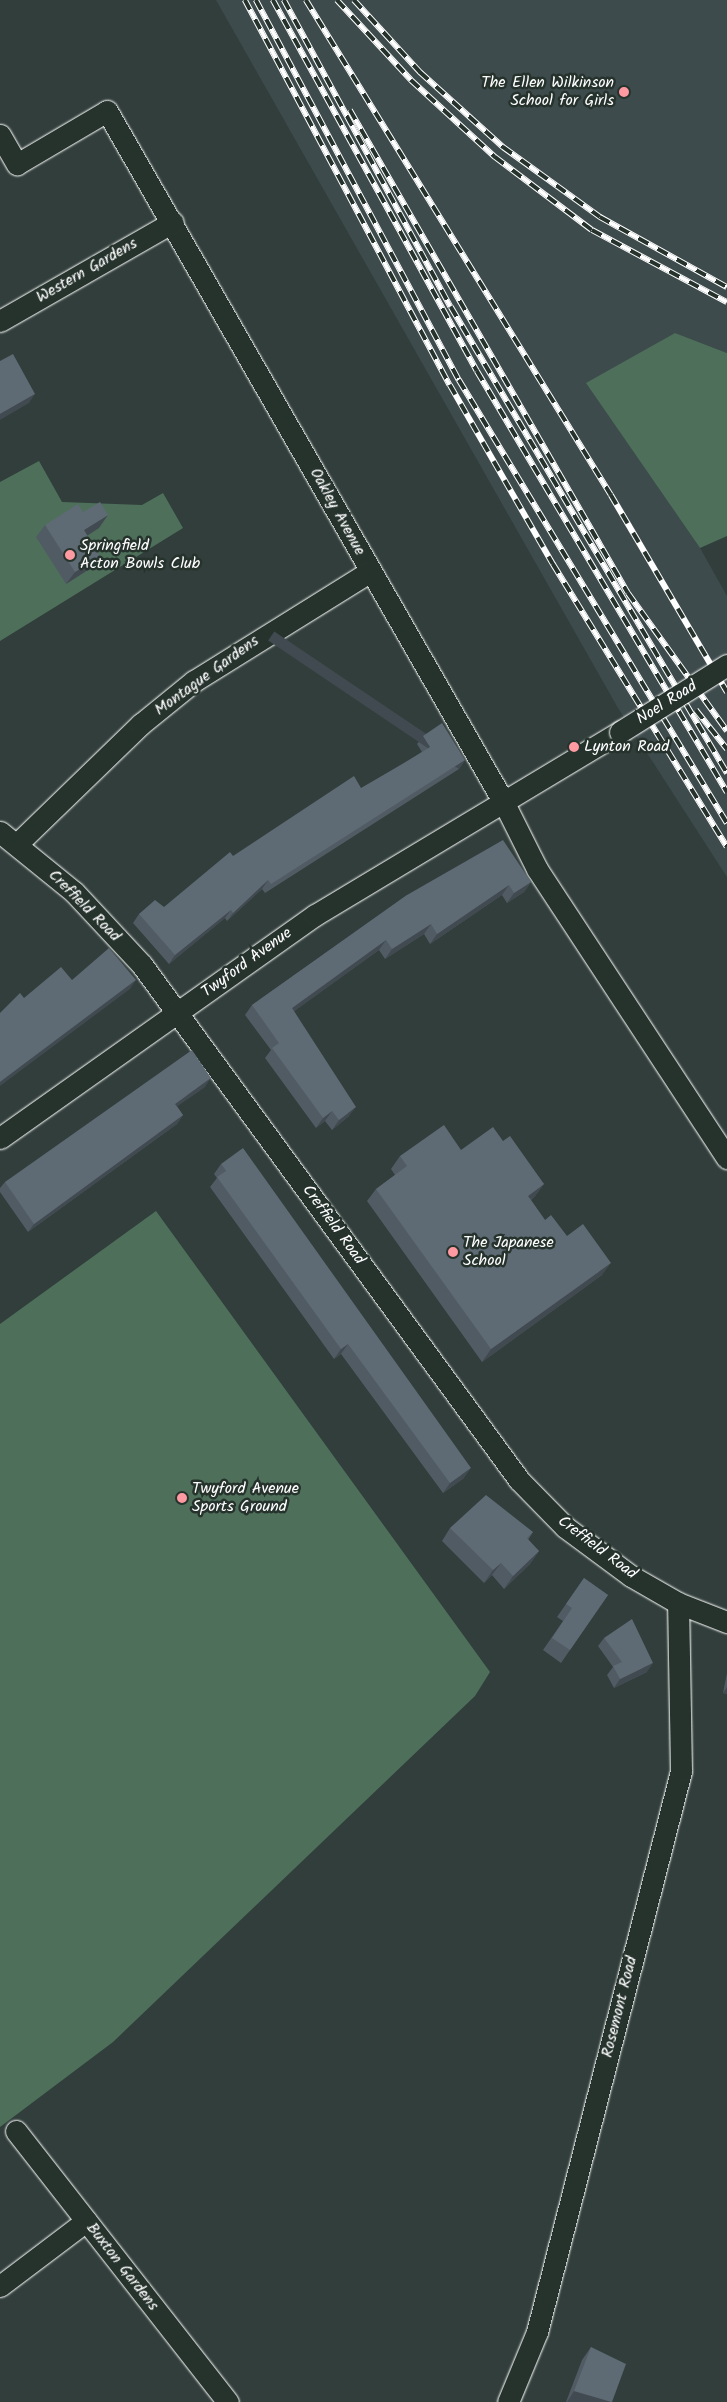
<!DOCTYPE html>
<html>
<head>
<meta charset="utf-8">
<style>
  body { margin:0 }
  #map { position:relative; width:727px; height:2402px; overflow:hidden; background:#313e3b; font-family:Kalam,sans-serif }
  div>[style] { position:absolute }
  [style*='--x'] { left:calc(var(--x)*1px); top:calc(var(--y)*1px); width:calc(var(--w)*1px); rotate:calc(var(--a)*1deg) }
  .built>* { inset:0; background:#3e4b4c }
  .green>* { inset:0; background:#4e705b }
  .roads { filter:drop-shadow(0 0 1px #fff) drop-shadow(0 0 1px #fff) }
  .minor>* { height:21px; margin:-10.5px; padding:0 10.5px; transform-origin:10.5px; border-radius:10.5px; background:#26332d }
  .rail>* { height:5.5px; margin-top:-2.75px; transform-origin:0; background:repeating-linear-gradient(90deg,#26332d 0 11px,#fff 0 22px); box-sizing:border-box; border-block:1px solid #fff }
  .bridges { filter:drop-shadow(0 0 1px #fff) drop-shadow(0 0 1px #fff) }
  .minor-bridge>* { height:21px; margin:-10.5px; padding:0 10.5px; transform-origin:10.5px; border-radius:10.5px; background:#26332d }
  .wall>* { inset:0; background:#515b64 }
  .shaded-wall>* { inset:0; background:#424a51; transform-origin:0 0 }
  .building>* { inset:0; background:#5e6a74 }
  .dots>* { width:14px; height:14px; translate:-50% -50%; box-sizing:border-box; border:2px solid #26332d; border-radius:50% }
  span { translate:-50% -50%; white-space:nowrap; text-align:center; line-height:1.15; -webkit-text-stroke:5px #26332d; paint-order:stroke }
  .poi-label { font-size:16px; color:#fff }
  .right { translate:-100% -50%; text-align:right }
  .left { translate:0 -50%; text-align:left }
  .street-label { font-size:16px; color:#fff }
</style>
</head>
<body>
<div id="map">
  <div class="built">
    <div style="clip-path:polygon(216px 0,727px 0,727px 353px,675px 333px,587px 384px,700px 548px,727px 596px,727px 877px,618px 708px)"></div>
  </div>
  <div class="green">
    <div style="clip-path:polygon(675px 333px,727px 353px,727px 536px,700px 548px,586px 383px)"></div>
    <div style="clip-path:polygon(39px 461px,62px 502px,142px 505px,163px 493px,183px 528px,0 641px,0 482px)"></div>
    <div style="clip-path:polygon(156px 1211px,490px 1672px,475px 1696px,113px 2042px,0 2127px,0 1324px)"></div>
  </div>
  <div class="roads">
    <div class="minor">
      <div style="--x:0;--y:135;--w:34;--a:60"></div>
      <div style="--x:17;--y:164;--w:104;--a:-30.5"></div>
      <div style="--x:107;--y:111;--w:796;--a:60.15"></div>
      <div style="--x:503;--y:801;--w:76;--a:63.4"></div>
      <div style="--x:537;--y:869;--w:346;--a:56.7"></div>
      <div style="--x:0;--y:321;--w:199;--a:-29.8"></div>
      <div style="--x:0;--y:832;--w:95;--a:39"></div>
      <div style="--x:74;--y:892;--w:100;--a:47"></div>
      <div style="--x:142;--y:965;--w:638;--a:53.79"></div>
      <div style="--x:519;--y:1480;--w:66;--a:45.6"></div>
      <div style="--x:565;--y:1527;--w:82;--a:36.6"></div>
      <div style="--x:631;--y:1576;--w:54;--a:29.9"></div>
      <div style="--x:678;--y:1603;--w:53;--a:21.2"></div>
      <div style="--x:17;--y:844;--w:173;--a:-44.1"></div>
      <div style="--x:141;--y:724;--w:68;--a:-39.1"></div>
      <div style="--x:194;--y:681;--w:208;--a:-31.9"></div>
      <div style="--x:0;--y:1138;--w:386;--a:-35.3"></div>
      <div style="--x:315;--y:915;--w:356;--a:-31"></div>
      <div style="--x:16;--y:2131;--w:344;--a:52"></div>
      <div style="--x:0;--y:2286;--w:108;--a:-37.1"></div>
      <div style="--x:508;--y:2402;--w:76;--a:-67.5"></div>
      <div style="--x:537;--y:2332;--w:579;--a:-75.6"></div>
      <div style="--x:681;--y:1771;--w:168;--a:-91"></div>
    </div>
  </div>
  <div class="rail">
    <div style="--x:245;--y:0;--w:436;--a:62"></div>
    <div style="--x:450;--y:385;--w:207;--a:60.1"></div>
    <div style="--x:553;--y:564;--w:332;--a:58.4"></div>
    <div style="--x:256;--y:0;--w:431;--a:61.9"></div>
    <div style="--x:459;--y:380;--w:518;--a:58.83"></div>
    <div style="--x:273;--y:0;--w:423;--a:61.2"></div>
    <div style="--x:477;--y:371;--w:490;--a:59.3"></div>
    <div style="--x:284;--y:0;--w:349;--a:61.5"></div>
    <div style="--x:451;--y:307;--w:542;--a:59.36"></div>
    <div style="--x:306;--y:0;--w:581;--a:58.36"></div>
    <div style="--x:611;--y:495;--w:229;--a:59.5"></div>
    <div style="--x:337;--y:0;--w:109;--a:47.2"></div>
    <div style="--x:411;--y:80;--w:114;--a:42.5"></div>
    <div style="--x:495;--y:157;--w:121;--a:37"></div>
    <div style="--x:592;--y:230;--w:153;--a:28.1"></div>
    <div style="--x:354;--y:0;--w:98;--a:47.5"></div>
    <div style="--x:420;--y:72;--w:112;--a:42.1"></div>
    <div style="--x:503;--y:147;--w:120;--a:35.8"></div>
    <div style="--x:600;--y:217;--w:145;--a:28.9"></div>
    <div style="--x:350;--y:110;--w:557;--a:60.08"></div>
    <div style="--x:628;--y:593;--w:170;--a:54.3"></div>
    <div style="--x:696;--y:710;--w:50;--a:51.5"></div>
  </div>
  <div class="bridges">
    <div class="minor-bridge">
      <div style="--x:620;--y:732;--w:126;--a:-32.1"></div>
    </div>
  </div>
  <div class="wall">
    <div style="clip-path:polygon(83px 512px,99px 528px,87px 535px,91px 568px,66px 584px,36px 537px,45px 525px)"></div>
    <div style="clip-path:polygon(423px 736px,465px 760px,459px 769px,265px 893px,262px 889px,227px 921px,225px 918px,169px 964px,133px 923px,139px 914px,164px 907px,422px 752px,417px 744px)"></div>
    <div style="clip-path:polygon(531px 882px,524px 892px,507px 903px,502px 895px,430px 944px,424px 934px,385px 959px,379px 950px,294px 1011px,349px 1116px,332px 1130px,325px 1121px,316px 1128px,265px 1058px,271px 1050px,245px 1015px,252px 1005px,407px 895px)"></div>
    <div style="clip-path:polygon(205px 1087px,177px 1106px,183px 1115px,177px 1124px,28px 1232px,0 1192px,0 1188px,5px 1182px)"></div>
    <div style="clip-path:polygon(503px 1141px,544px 1184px,535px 1196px,531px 1200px,545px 1220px,567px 1236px,602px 1275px,482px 1362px,367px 1201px,376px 1189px,395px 1175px,391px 1169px,400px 1156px,461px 1150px)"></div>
    <div style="clip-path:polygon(221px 1164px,464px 1478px,443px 1493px,341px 1354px,334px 1359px,210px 1187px,217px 1178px,214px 1174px)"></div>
    <div style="clip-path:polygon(450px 1528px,533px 1532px,528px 1540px,539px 1551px,530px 1564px,504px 1589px,492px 1575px,484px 1583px,442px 1541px)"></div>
    <div style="clip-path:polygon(584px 1578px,608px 1595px,561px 1663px,543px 1650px,563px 1621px,557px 1617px)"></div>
    <div style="clip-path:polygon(604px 1638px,647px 1672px,614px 1688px,607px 1675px,613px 1667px,598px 1646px)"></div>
    <div style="clip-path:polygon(727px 1673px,727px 1694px,723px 1693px)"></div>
    <div style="clip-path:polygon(591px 2347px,612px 2402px,566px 2402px,582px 2360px)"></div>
  </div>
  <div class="shaded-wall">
    <div style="clip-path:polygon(35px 394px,29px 403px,0 420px,0 414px)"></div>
    <div style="clip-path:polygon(108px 515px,99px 528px,76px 543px,84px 530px)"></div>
    <div style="clip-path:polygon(100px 556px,91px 568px,66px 584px,75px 572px)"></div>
    <div style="left:465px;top:760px;width:11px;height:230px;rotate:124deg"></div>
    <div style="clip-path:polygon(268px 880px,262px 889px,227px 921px,233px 913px)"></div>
    <div style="clip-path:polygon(531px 882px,524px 892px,507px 903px,514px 893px)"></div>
    <div style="clip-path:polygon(509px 885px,502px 895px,430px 944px,437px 934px)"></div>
    <div style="clip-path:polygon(231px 910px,225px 918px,169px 964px,175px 955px)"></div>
    <div style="clip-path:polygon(431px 924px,424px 934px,385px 959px,392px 949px)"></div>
    <div style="clip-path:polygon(386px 940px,379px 950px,285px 1018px,292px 1008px)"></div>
    <div style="clip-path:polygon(136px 980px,130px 989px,0 1086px,0 1082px)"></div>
    <div style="clip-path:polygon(211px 1078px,205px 1087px,169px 1112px,175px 1104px)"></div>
    <div style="clip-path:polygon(356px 1107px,349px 1116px,332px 1130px,339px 1120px)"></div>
    <div style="clip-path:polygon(332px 1111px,325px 1121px,316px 1128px,323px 1118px)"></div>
    <div style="clip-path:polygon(183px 1115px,177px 1124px,28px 1232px,34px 1224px)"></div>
    <div style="clip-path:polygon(544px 1184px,535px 1196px,519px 1208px,528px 1196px)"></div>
    <div style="clip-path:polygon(611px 1263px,602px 1275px,482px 1362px,491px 1349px)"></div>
    <div style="clip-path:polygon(348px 1344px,341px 1354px,334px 1359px,341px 1349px)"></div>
    <div style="clip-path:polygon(471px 1468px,464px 1478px,443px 1493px,450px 1483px)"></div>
    <div style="clip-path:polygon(539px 1551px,530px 1564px,504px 1589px,513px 1576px)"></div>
    <div style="clip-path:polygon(501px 1563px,492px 1575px,484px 1583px,493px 1570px)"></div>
    <div style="clip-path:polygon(653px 1663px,647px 1672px,614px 1688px,620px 1679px)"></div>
    <div style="clip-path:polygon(727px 1687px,727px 1694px,723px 1693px)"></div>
    <div style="clip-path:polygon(574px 2391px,611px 2402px,567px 2402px)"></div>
  </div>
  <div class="building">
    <div style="clip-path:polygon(13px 354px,35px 394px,0 414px,0 361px)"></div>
    <div style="clip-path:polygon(100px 502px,108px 515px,84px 530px,100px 556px,75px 572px,45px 525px,78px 504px,83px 512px)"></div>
    <div style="clip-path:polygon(442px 723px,465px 760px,271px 884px,268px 880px,233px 913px,231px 910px,175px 955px,139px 914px,155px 900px,164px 907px,230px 852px,233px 856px,354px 776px,361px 788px,406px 762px,430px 747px,423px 736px)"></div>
    <div style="clip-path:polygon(503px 840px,531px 882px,514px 893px,509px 885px,437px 934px,431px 924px,392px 949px,386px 940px,292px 1008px,356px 1107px,339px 1120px,332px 1111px,323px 1118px,272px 1048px,279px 1043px,252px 1005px,407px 895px)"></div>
    <div style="clip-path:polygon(109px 948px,136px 980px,0 1082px,0 1013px,20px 993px,24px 998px,61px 967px,72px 980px)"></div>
    <div style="clip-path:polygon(192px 1050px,211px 1078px,175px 1104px,183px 1115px,34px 1224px,5px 1182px)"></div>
    <div style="clip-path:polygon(444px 1125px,461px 1150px,493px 1127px,503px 1141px,510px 1136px,544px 1184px,528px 1196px,545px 1220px,551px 1215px,567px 1236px,583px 1224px,611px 1263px,491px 1349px,376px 1189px,407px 1166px,400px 1156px)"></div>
    <div style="clip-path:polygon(243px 1148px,471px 1468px,450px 1483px,348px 1344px,341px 1349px,217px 1177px,226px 1171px,221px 1164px)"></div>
    <div style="clip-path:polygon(486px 1495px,533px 1532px,527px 1538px,539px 1551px,513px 1576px,501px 1563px,493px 1570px,450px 1528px)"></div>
    <div style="clip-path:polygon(584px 1578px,608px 1595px,570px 1650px,552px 1638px,572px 1608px,566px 1604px)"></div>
    <div style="clip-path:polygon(632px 1619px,653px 1663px,620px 1679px,613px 1666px,622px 1662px,604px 1638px)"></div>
    <div style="clip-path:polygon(591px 2347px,626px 2364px,612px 2402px,574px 2391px)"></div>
  </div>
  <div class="dots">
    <div style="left:624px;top:92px;background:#ff9aa2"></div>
    <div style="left:70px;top:555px;background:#ff9aa2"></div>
    <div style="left:574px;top:747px;background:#ff9aa2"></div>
    <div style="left:453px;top:1252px;background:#ff9aa2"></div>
    <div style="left:182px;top:1498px;background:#ff9aa2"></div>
  </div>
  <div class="poi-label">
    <span class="right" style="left:614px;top:92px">The Ellen Wilkinson<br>School for Girls</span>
    <span class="left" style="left:80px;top:555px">Springfield<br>Acton Bowls Club</span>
    <span class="left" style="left:584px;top:747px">Lynton Road</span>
    <span class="left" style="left:463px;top:1252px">The Japanese<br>School</span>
    <span class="left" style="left:192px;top:1498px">Twyford Avenue<br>Sports Ground</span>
  </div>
  <div class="street-label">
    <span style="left:87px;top:271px;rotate:-30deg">Western Gardens</span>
    <span style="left:337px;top:512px;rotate:61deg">Oakley Avenue</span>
    <span style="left:207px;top:676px;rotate:-36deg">Montague Gardens</span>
    <span style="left:667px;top:703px;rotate:-32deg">Noel Road</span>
    <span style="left:84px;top:906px;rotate:45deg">Creffield Road</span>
    <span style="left:247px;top:963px;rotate:-36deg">Twyford Avenue</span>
    <span style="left:333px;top:1225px;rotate:54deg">Creffield Road</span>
    <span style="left:597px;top:1548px;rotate:37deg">Creffield Road</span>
    <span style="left:620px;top:2007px;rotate:-76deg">Rosemont Road</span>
    <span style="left:122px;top:2267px;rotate:52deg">Buxton Gardens</span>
  </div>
</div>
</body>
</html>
